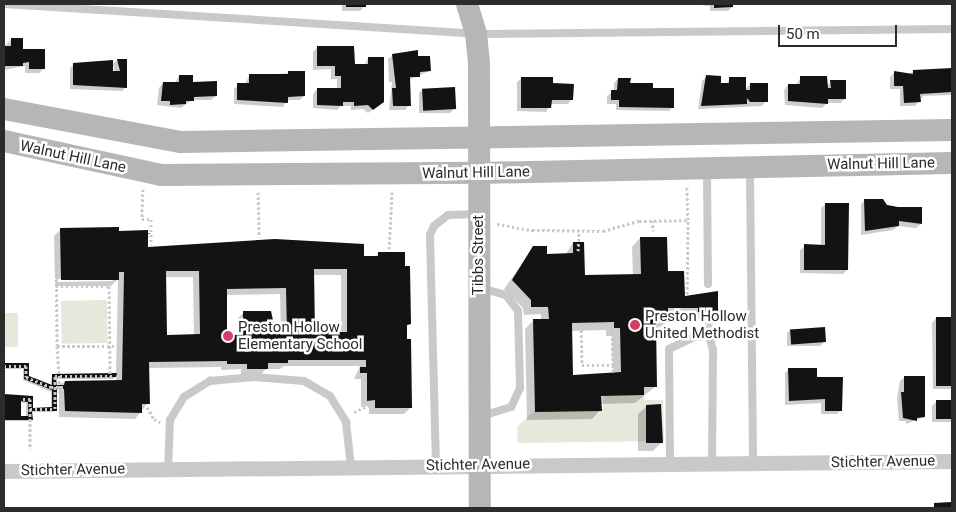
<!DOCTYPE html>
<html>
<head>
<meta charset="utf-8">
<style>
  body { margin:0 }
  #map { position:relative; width:956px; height:512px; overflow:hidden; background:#fff; font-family:Roboto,sans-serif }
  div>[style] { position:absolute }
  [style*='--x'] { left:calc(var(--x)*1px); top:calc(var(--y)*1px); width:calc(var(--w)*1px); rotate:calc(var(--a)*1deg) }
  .green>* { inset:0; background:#e5e9db; transform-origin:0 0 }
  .shadow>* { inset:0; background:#0003; transform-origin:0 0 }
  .building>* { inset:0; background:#131313; transform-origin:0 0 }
  .path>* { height:3px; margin-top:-1.5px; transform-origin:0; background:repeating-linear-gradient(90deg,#c9c9c9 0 2.5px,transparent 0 5px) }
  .lane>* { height:8px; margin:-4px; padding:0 4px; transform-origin:4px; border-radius:4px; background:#c9c9c9 }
  .street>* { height:15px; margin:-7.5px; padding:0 7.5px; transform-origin:7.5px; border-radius:7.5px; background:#c9c9c9 }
  .secondary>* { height:22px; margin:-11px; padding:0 11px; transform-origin:11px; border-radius:11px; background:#b6b6b6 }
  .dots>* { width:14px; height:14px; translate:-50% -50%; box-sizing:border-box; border:2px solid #fff; border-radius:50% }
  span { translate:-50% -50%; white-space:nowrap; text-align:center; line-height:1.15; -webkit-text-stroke:5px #fff; paint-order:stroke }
  .street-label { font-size:15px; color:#2c2c2c }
  .poi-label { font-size:15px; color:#2c2c2c }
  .left { translate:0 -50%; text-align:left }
  .frame { position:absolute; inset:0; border:5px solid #2c2c2c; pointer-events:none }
  .scale { position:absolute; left:778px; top:25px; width:119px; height:22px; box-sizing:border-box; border:2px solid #2c2c2c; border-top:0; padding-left:6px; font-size:15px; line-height:18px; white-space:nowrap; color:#2c2c2c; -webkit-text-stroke:4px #fff; paint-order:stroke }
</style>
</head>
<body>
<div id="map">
  <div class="green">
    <div style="left:107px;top:300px;width:43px;height:46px;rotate:89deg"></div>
    <div style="left:4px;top:313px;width:14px;height:34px"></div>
    <div style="clip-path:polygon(644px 391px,645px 400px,663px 400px,664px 441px,518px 443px,517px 427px,535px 410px,603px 407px,604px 392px)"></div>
  </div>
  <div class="shadow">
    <div style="clip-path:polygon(342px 4px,365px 4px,364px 7px,360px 11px,342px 11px)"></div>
    <div style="clip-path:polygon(689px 4px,732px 4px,732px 7px,728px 11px,710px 11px,710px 6px)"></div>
    <div style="clip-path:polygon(12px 39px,44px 68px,39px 73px,25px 73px,25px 66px,4px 70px,4px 47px)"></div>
    <div style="clip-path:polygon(317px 48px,353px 66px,364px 66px,368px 58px,383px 101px,368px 113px,363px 109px,351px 110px,351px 106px,341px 106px,337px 110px,313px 108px,313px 94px,317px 89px,337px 89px,337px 79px,331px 79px,331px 69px,313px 70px,313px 52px)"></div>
    <div style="clip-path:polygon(393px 55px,417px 57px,429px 71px,409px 80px,409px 105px,405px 110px,389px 110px,392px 82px,389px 82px,388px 59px)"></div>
    <div style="clip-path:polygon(117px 60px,126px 60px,126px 87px,122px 91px,70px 89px,70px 68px,74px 64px,115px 72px,113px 64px)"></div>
    <div style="clip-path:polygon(952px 69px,952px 95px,923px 96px,915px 106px,900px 106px,900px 89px,890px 89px,890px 77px,894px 73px,910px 74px,913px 71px)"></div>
    <div style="clip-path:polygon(303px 72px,304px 96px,300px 100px,287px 100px,283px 107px,234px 104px,234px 88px,245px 84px,249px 76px)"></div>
    <div style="clip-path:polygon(179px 76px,192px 83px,216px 96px,211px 100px,192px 100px,181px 108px,157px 105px,159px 88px,163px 83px,175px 83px)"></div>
    <div style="clip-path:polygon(706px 77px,720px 84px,726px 85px,730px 78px,745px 90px,750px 84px,766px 101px,762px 106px,698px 109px,702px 81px)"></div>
    <div style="clip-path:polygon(801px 77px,826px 86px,831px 82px,845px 98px,841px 103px,827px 103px,822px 108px,785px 105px,784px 90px,788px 85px,796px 85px)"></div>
    <div style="clip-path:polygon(522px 78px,552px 85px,572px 99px,568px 104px,550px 104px,546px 112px,517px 111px,517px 82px)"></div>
    <div style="clip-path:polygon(618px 79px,652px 89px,673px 107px,669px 111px,616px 110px,616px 104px,607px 104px,607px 96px,614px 91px,614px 83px)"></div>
    <div style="clip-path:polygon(423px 89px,454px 109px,450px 113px,419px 113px,419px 93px)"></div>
    <div style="clip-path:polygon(865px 200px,898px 208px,921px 224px,916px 228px,898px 226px,893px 230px,861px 235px,861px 204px)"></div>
    <div style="clip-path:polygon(826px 204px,847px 270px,843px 274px,800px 273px,800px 250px,805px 246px,821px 246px,821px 208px)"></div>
    <div style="clip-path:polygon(evenodd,61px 229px,118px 232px,147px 248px,363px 257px,375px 257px,379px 253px,409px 324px,406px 327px,410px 408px,404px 414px,369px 414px,369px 406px,361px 407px,361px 379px,354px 379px,360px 366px,284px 366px,280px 369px,266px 369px,260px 375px,241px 375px,241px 369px,221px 370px,221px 367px,148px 368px,148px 403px,135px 419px,59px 417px,59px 390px,55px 390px,54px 412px,31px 412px,30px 421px,4px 421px,4px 396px,31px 398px,31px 409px,51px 409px,51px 392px,23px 380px,23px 369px,4px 369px,4px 364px,28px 364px,28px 377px,50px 386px,52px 375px,116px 375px,118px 279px,111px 286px,55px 286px,55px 282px,113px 281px,113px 279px,55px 279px,54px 236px,61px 229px,313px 275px,341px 275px,341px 333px,313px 334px,313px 275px,61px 229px,165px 277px,193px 277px,194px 336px,166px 336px,165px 277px,61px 229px,280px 294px,281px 335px,275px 335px,275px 324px,244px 312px,237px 319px,237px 336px,226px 336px,225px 295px,280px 294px,61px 229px,116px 376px,116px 382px,65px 382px,55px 386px,55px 379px,113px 379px,116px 376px,61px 229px,20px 403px,26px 403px,26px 417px,17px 417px,20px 403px)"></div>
    <div style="clip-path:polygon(evenodd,640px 238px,683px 298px,717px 311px,708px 319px,667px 316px,667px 322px,655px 330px,656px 386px,635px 403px,600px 404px,600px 410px,592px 419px,527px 420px,525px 329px,533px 321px,541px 320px,541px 314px,524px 315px,523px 308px,504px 289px,534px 247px,546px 255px,565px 255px,573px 243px,584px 276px,633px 275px,632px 247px,640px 238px,606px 330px,606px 336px,612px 336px,613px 374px,572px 376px,571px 331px,606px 330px)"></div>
    <div style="clip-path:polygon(936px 318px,952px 348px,952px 422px,932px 422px,932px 406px,936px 402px,951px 402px,951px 389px,933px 389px,932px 323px)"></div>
    <div style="clip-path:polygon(791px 329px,824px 342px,820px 346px,787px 346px,787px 333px)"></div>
    <div style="clip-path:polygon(789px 369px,816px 378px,841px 410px,837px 414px,821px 414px,821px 403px,785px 405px,785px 373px)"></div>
    <div style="clip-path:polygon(905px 377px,924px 417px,906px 424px,906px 421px,899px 421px,897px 398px,900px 381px)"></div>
    <div style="clip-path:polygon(647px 406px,661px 443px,653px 451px,638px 451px,638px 414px)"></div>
    <div style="left:897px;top:507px;width:20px;height:1px"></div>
  </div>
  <div class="building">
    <div style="left:346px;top:4px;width:20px;height:3px"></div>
    <div style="clip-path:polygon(714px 4px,733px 4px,733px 7px,714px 8px)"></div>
    <div style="clip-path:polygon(11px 38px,23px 38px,23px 49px,45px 49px,45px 69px,29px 69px,29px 62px,23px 63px,23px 66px,4px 66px,4px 46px,11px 46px)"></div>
    <div style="clip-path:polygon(317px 46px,354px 46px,355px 64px,368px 64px,368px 57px,384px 57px,384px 102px,373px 110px,368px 105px,354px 106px,354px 102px,343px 102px,343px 106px,317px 105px,317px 88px,341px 88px,341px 76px,335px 76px,335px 66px,317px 66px)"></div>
    <div style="clip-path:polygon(418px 50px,418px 56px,430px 56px,431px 71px,420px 72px,420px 77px,410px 77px,411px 106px,393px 106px,392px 88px,396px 88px,392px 54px)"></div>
    <div style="clip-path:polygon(117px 59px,127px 59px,127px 88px,73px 85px,73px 63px,113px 60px,113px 71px,120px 71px)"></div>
    <div style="clip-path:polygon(952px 68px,952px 92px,920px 94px,921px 102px,904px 103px,903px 86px,894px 86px,894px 71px,913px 74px,913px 70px)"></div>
    <div style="clip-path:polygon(288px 71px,305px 71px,305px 96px,288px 97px,288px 103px,237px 100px,237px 83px,249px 83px,249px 74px,288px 74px)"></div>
    <div style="clip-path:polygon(179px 75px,193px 75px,193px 82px,217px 81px,217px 96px,194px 97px,194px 101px,186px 101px,186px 104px,170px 105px,170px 101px,161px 101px,163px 82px,179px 82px)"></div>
    <div style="clip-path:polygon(706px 75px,721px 76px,721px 83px,729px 83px,729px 77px,746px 77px,746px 90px,750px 90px,750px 83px,768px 83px,768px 102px,750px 102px,747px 98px,747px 104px,701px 106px)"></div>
    <div style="clip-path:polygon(800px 76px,827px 76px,828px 88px,831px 88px,830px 80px,846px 80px,846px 99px,828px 99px,828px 104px,788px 101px,788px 84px,800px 84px)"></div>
    <div style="clip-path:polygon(521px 77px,553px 77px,553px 83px,574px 84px,573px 100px,552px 100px,551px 108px,521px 108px)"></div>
    <div style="clip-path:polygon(618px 78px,631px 78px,630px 83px,653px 83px,653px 88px,674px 88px,674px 108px,619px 107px,619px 100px,611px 100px,611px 90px,617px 90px)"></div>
    <div style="left:455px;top:87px;width:22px;height:33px;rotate:87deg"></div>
    <div style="clip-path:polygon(864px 199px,883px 199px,887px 205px,898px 207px,922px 207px,922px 224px,899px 221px,899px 226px,865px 231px)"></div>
    <div style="clip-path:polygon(825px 203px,849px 203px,848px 270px,804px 270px,804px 244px,825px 245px)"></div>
    <div style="clip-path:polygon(evenodd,119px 227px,119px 231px,148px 230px,148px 247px,275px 239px,364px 244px,364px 256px,378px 256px,378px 252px,405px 252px,405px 266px,410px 266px,411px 324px,407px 325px,407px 339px,411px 339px,412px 408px,375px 408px,375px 400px,367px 401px,367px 373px,360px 373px,360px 367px,366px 367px,366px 360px,288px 360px,288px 363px,268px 363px,268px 369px,247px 369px,247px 364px,227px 364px,227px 361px,149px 362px,150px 404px,142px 404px,142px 413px,65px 411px,64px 389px,57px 389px,57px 411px,32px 411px,33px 420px,4px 420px,4px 394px,33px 396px,33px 408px,52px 407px,52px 390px,24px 379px,24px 368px,4px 368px,4px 363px,29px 363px,29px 376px,52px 385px,52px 374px,117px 373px,116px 377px,56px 378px,57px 385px,64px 385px,65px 381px,122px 380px,124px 272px,119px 272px,119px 280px,61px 280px,60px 228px,119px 227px,314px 269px,347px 269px,347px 332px,315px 332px,314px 269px,119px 227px,166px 271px,199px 271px,200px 334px,167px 335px,166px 271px,119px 227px,286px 288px,287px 334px,276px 334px,271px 311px,243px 311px,243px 335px,227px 335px,227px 289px,286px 288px,119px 227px,21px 401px,28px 402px,28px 416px,21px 416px,21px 401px)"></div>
    <div style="clip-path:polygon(evenodd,640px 237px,667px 237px,668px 271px,684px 271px,685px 296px,718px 291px,718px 312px,698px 312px,698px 308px,668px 308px,668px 322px,656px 322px,657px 387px,644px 387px,644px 395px,601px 396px,602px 411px,535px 412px,533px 319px,549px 319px,548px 307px,531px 307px,531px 300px,512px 280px,533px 246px,547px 246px,547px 254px,573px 253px,573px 242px,584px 242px,585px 275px,641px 274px,640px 237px,614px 322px,614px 328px,620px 328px,621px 372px,573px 375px,572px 323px,614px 322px)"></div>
    <div style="left:936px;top:317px;width:16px;height:69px"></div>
    <div style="left:825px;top:327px;width:15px;height:35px;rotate:86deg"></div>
    <div style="clip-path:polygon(788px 368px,817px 368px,817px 377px,843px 377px,842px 411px,825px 411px,825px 399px,789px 401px)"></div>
    <div style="clip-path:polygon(904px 376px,925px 376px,925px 417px,917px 418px,917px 421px,903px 418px,901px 392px,904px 392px)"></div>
    <div style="left:952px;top:400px;width:19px;height:16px;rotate:90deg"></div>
    <div style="clip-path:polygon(661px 404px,663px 443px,646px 443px,646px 405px)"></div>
    <div style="clip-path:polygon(952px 502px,952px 508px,934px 508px,934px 503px)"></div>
  </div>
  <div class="path">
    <div style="--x:143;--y:189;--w:30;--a:92"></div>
    <div style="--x:142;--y:219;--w:9;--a:0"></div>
    <div style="--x:151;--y:219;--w:26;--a:90"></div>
    <div style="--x:258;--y:192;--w:45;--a:88.7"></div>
    <div style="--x:652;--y:220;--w:11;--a:85"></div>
    <div style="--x:497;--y:224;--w:36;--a:10"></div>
    <div style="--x:532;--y:230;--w:71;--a:0.8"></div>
    <div style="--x:603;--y:231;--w:37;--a:-16"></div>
    <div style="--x:639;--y:221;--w:49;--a:-1.2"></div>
    <div style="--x:688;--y:220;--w:34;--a:-92"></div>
    <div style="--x:389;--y:249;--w:57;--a:-87"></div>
    <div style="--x:578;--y:251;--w:20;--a:-87"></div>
    <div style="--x:56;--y:254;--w:92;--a:89.4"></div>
    <div style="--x:57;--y:346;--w:64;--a:0"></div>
    <div style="--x:56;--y:286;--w:53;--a:0"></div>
    <div style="--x:109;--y:286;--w:90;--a:89.4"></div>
    <div style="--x:687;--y:294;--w:74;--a:-89.2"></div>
    <div style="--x:529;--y:311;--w:18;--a:0"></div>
    <div style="--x:57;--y:346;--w:65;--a:86.5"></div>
    <div style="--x:4;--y:366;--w:22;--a:0"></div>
    <div style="--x:26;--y:366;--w:11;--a:90"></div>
    <div style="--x:26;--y:377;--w:27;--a:22"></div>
    <div style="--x:51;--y:387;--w:12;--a:0"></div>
    <div style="--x:613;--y:372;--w:7;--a:-90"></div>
    <div style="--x:613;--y:365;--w:41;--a:-91.4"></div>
    <div style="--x:612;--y:324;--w:31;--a:178"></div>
    <div style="--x:581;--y:325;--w:40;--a:88.6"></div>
    <div style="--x:582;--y:365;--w:38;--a:0"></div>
    <div style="--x:23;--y:399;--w:7;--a:0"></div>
    <div style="--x:30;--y:399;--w:50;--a:90"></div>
    <div style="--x:147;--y:407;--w:14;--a:60"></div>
    <div style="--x:154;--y:419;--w:7;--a:27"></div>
    <div style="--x:30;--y:409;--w:25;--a:0"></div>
    <div style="--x:55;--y:409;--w:33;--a:-90"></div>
    <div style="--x:55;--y:376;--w:60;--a:0"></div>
    <div style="--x:354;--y:412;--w:20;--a:-24"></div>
  </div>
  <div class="lane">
    <div style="--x:4;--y:4;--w:473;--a:3.6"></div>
    <div style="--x:476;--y:34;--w:476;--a:-0.6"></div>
    <div style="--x:707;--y:171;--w:113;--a:89.5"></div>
    <div style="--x:750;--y:171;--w:292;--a:89.4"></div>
    <div style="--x:481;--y:288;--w:26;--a:16"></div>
    <div style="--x:506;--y:295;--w:20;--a:53"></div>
    <div style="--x:518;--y:311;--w:77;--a:88.5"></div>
    <div style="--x:520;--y:388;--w:21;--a:115"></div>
    <div style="--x:511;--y:407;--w:31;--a:163"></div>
    <div style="--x:708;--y:315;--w:21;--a:87"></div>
    <div style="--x:670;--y:464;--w:115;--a:-90.5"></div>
    <div style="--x:669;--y:349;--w:29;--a:-25"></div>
    <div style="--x:695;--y:337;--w:14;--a:-4"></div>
    <div style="--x:709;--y:336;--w:15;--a:74"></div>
    <div style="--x:713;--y:350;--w:114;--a:90.5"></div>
    <div style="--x:436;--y:466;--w:231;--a:-91.5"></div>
    <div style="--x:430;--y:235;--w:10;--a:-66"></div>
    <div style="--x:434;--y:226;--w:18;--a:-38"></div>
    <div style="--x:448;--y:215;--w:29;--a:-2"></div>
    <div style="--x:168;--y:469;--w:49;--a:-87.7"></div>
    <div style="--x:170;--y:420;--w:27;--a:-59"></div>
    <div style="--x:184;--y:397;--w:31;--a:-32"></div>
    <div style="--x:210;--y:381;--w:44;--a:-5.2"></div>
    <div style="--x:254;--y:377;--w:50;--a:4.6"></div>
    <div style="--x:304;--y:381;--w:30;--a:30"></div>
    <div style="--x:330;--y:396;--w:31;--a:58"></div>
    <div style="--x:346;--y:422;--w:45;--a:83.7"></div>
  </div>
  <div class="street">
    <div style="--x:4;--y:471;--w:948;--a:-0.6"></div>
  </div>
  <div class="secondary">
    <div style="--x:467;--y:4;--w:31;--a:73"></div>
    <div style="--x:476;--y:34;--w:30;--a:84"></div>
    <div style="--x:479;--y:64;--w:444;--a:89.9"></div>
    <div style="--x:4;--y:109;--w:180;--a:10.6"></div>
    <div style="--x:181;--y:142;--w:771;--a:-0.89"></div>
    <div style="--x:4;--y:141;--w:161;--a:12.2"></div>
    <div style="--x:161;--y:175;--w:318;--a:-0.4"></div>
    <div style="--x:479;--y:173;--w:473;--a:-1.2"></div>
  </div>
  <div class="dots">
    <div style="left:635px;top:325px;background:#d33f65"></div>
    <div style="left:228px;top:336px;background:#d33f65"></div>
  </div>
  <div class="street-label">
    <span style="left:73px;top:157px;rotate:12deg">Walnut Hill Lane</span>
    <span style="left:881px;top:164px;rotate:-1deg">Walnut Hill Lane</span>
    <span style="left:476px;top:173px;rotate:-1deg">Walnut Hill Lane</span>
    <span style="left:479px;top:255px;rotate:-90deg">Tibbs Street</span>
    <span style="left:883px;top:462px;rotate:-1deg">Stichter Avenue</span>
    <span style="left:478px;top:465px;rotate:-1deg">Stichter Avenue</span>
    <span style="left:73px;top:470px;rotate:-1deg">Stichter Avenue</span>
  </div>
  <div class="poi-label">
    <span class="left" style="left:645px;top:325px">Preston Hollow<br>United Methodist</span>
    <span class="left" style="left:238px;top:336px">Preston Hollow<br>Elementary School</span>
  </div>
  <div class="frame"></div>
  <div class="scale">50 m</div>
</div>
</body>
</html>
